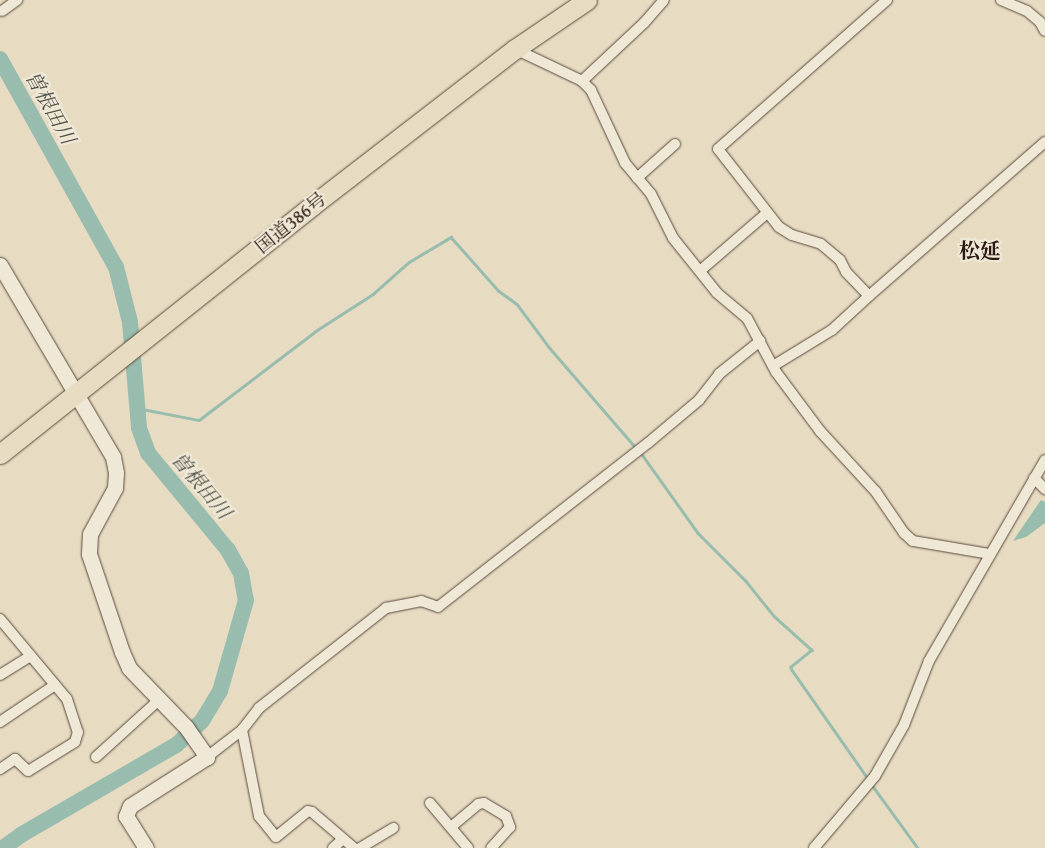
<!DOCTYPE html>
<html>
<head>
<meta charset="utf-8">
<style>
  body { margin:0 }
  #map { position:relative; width:1045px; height:848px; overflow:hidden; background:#e7dcc2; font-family:"Gentium Book Plus","Noto Serif JP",serif }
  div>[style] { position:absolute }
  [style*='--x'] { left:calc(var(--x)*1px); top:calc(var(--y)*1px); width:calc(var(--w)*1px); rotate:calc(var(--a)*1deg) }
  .water>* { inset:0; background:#98bcae }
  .stream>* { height:2.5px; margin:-1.25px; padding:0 1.25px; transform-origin:1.25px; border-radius:1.25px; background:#98bcae }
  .river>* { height:16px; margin:-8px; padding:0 8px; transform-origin:8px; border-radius:8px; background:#98bcae }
  .roads { filter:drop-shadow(0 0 1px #5b493c) drop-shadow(0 0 1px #5b493c) }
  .street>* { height:10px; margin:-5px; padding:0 5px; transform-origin:5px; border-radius:5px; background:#efe8d7 }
  .secondary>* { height:15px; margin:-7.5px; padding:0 7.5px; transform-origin:7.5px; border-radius:7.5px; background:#efe8d7 }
  .highway>* { height:19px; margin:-9.5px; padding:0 9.5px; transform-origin:9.5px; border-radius:9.5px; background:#e7dcc2 }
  span { translate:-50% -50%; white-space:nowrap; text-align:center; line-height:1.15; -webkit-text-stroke:4.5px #efe8d7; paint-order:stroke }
  .street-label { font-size:19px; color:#2c1810 }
  .water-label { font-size:20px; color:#525147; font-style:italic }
  .quarter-label { font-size:21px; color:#2c1810; font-weight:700 }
</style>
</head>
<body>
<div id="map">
  <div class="water">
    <div style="clip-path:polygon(1041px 500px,1045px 502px,1045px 523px,1026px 537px,1013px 541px)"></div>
  </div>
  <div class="stream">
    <div style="--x:137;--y:408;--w:63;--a:11"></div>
    <div style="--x:199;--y:420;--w:148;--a:-37.3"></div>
    <div style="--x:317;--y:330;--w:67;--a:-32.7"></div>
    <div style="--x:373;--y:294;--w:48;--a:-41.6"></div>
    <div style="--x:409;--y:262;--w:49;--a:-30.8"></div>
    <div style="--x:451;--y:237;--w:72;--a:48.4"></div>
    <div style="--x:499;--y:291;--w:22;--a:36"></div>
    <div style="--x:517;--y:304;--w:54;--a:53.3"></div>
    <div style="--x:549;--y:347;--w:135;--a:49.2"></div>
    <div style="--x:641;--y:453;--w:98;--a:54.5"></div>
    <div style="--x:698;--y:533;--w:68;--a:45"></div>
    <div style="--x:746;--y:581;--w:45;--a:51.3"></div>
    <div style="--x:774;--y:616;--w:51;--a:41.8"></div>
    <div style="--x:812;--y:650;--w:27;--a:141"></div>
    <div style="--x:791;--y:667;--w:3;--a:72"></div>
    <div style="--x:792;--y:670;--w:134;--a:55"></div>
    <div style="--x:872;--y:785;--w:78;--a:53.9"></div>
  </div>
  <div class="river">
    <div style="--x:0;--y:59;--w:238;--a:60.9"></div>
    <div style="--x:116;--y:267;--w:57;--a:75.7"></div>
    <div style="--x:130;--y:322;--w:106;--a:85.1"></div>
    <div style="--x:139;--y:428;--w:27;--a:70"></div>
    <div style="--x:148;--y:453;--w:126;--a:50.5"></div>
    <div style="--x:228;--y:550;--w:26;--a:61"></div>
    <div style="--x:241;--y:573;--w:27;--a:80"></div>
    <div style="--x:246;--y:600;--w:95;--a:105.9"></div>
    <div style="--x:220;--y:691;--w:35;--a:121"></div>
    <div style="--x:202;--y:721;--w:35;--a:137"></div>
    <div style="--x:176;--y:745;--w:179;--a:149.9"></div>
    <div style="--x:21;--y:835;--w:22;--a:144"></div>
  </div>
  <div class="roads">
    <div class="street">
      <div style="--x:887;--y:0;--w:225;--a:138.6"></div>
      <div style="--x:718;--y:149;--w:99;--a:52"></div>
      <div style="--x:779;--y:227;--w:15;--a:32"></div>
      <div style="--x:792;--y:235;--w:30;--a:17"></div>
      <div style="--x:821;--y:244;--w:25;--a:40"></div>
      <div style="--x:840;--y:260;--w:13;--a:63"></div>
      <div style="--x:846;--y:272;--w:33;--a:46"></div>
      <div style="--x:869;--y:296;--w:234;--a:-41.2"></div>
      <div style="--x:1001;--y:0;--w:28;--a:23"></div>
      <div style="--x:1027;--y:11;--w:17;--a:40"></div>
      <div style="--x:1040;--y:22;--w:10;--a:61"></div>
      <div style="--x:2;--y:11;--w:19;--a:-36"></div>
      <div style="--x:515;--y:49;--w:74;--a:25.5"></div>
      <div style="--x:582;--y:81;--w:13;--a:45"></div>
      <div style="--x:591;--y:90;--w:81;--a:65"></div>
      <div style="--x:625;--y:163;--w:40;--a:50"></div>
      <div style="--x:651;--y:194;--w:49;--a:63.4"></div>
      <div style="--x:673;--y:238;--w:70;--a:51.3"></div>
      <div style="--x:717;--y:293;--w:39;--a:40"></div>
      <div style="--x:747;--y:318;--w:61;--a:61.8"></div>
      <div style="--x:776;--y:372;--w:74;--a:53.3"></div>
      <div style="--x:820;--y:431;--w:83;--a:47.4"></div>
      <div style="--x:876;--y:492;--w:50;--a:55.7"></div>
      <div style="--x:904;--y:533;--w:12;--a:42"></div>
      <div style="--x:913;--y:541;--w:78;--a:9.6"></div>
      <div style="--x:582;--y:81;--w:85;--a:-43.1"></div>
      <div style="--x:644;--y:23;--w:30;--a:-49"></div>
      <div style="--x:637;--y:178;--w:51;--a:-41.8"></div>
      <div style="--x:701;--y:270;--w:87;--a:-40.8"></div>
      <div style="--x:773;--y:366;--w:69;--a:-31.4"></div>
      <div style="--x:832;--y:330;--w:50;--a:-42.6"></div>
      <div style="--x:1034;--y:478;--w:16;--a:45"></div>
      <div style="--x:0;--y:619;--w:104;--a:50.1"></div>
      <div style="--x:67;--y:699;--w:35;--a:72"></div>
      <div style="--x:78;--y:732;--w:10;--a:107"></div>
      <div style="--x:75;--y:742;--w:55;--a:148.3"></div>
      <div style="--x:28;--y:771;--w:18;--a:-137"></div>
      <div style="--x:15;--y:759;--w:18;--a:146"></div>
      <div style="--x:0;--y:675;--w:36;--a:-32"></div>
      <div style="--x:0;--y:722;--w:66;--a:-33.9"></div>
      <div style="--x:242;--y:730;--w:88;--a:78.8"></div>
      <div style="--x:259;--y:816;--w:27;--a:51"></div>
      <div style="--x:276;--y:837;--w:41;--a:-39.1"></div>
      <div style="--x:308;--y:811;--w:4;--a:14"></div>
      <div style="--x:312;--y:812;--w:55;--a:40.6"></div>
      <div style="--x:96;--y:757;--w:88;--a:-42.2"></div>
      <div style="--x:207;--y:757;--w:44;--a:-37.6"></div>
      <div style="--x:242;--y:730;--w:28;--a:-52"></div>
      <div style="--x:259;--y:708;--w:162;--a:-38.2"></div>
      <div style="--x:386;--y:608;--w:36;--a:-11"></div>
      <div style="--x:421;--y:601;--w:18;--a:19"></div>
      <div style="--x:438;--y:607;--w:266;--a:-38"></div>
      <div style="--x:648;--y:443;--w:67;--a:-40.1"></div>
      <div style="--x:699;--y:400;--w:33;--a:-52"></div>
      <div style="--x:719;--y:374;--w:53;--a:-38.8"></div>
      <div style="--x:430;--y:803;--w:59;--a:49.8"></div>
      <div style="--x:451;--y:827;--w:35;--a:-40"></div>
      <div style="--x:478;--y:804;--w:6;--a:-9"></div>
      <div style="--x:484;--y:803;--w:26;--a:31"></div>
      <div style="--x:506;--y:816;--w:12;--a:70"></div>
      <div style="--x:510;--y:827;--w:28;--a:132"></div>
      <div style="--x:333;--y:848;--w:13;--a:-42"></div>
      <div style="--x:360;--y:848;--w:39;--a:-31"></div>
      <div style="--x:814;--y:848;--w:94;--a:-49.7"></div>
      <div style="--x:875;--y:776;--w:59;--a:-60.4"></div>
      <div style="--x:904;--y:725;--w:69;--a:-68.7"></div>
      <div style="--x:929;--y:661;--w:232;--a:-60"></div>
    </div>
    <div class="secondary">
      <div style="--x:0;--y:265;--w:223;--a:59.5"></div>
      <div style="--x:113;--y:457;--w:16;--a:79"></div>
      <div style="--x:116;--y:473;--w:15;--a:94"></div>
      <div style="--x:115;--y:488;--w:52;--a:118.5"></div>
      <div style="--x:90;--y:534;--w:20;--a:93"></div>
      <div style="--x:89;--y:554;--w:103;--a:71.4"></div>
      <div style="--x:122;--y:652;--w:17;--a:66"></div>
      <div style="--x:129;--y:668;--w:82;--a:46"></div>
      <div style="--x:186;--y:727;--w:37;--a:55"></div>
      <div style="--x:207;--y:757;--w:91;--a:147.5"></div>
      <div style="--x:130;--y:806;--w:11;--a:112"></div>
      <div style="--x:126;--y:816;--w:38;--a:58"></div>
    </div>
    <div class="highway">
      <div style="--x:0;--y:454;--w:400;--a:-38.5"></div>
      <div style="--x:313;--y:205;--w:255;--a:-37.7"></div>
      <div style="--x:515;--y:49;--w:87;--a:-34.2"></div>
    </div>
  </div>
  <div class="street-label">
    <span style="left:291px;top:223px;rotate:-39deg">国道386号</span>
  </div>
  <div class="water-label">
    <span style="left:51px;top:107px;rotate:61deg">曽根田川</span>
    <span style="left:202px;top:485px;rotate:50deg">曽根田川</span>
  </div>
  <div class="quarter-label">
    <span style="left:980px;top:251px">松延</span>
  </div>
</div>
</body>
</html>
